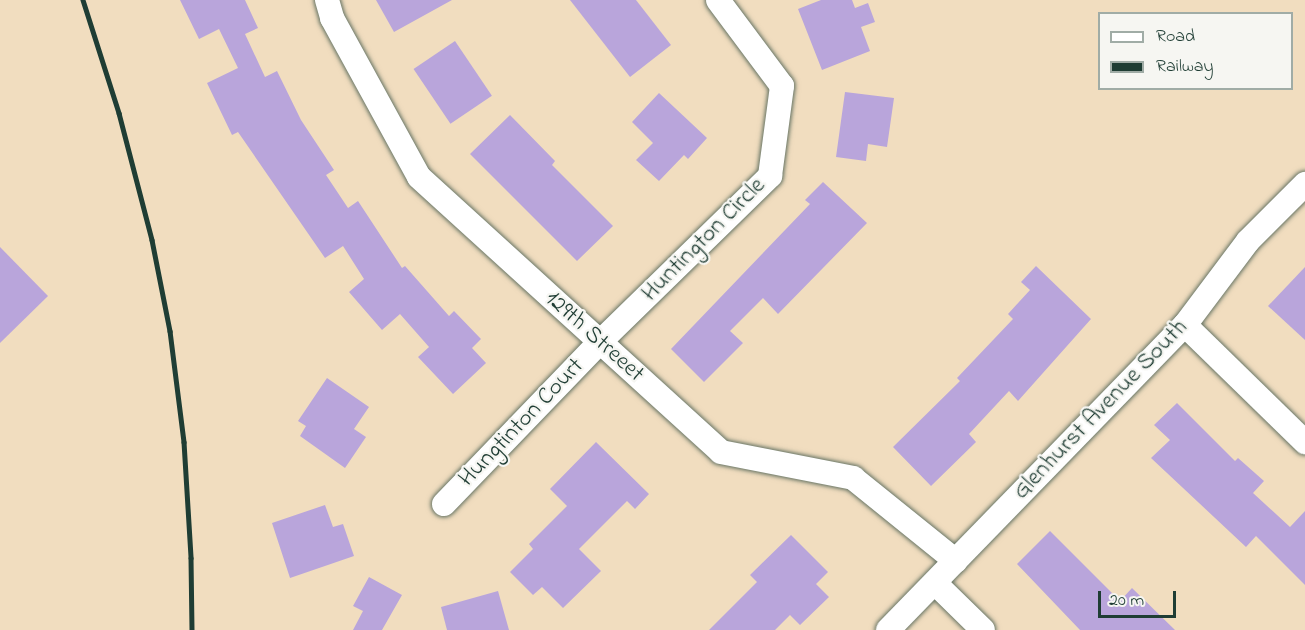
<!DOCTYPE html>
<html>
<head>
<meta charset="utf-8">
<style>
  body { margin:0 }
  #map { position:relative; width:1305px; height:630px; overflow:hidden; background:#f1ddbf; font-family:"Indie Flower",sans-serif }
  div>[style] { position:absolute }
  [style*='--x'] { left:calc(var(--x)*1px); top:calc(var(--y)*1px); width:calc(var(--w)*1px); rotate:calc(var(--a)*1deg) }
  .building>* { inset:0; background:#b9a5db; transform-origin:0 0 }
  .roads { filter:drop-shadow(0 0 2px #687565) drop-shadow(0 0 2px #687565) }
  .street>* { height:24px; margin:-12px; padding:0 12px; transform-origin:12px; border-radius:12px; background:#fff }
  .rail>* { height:4.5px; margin:-2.25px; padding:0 2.25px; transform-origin:2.25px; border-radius:2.25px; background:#1f3d34 }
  span { translate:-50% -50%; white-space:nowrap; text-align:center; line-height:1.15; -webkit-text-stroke:4.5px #f6f6f2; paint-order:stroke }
  .street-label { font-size:24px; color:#1f3d34 }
  .legend { position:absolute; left:1098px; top:12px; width:195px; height:78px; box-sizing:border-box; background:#f6f6f2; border:2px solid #a0aca6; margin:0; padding:8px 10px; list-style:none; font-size:18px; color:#1f3d34 }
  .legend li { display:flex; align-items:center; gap:12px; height:30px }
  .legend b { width:30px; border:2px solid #a0aca6 }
  .scale { position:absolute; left:1098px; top:591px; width:78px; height:27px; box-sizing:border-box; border:3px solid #1f3d34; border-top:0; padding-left:8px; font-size:18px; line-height:21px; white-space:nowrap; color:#1f3d34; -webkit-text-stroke:4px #f6f6f2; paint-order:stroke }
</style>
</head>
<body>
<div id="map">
  <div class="building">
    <div style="clip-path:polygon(180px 0,245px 0,258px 28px,245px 34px,265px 77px,277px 71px,301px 120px,334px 170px,326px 175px,348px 208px,358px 201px,402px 268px,405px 266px,449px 316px,454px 311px,481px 339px,472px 348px,486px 363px,453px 394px,418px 357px,429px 347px,400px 314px,382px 330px,349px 292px,364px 279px,343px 246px,325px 258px,238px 132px,232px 135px,207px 83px,238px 68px,219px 29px,199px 39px)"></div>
    <div style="clip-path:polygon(376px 0,452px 0,394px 32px)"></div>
    <div style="clip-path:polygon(570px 0,636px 0,671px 45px,630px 77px)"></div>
    <div style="clip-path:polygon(821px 0,852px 0,855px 8px,868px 3px,875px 22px,861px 27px,870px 51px,822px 70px,798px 9px)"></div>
    <div style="left:455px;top:41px;width:66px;height:50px;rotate:56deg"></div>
    <div style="clip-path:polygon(845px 92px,894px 98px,887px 147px,868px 144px,866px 161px,836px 157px)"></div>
    <div style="clip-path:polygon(659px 93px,707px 138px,688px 159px,684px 155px,659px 181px,636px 160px,653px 143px,632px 122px)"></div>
    <div style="clip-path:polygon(510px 115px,555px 161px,552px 165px,613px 226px,577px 261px,470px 154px)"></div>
    <div style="clip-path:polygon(823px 182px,867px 223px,778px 314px,763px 298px,730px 331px,743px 343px,704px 382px,671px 349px,810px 204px,805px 200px)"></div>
    <div style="clip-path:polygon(0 247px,48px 296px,0 343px)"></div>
    <div style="clip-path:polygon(1036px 266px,1091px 319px,1018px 401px,1009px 391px,969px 434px,976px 442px,931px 486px,893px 447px,960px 381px,957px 378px,1013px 319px,1008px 314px,1030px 290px,1021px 282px)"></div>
    <div style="clip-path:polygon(1305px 267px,1305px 340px,1268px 306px)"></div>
    <div style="clip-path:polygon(327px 378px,369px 407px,354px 429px,366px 437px,345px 468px,300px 436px,306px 426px,298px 421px)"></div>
    <div style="clip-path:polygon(1177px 403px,1235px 461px,1238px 458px,1264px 481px,1253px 493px,1290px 527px,1305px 511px,1305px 585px,1256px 536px,1246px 547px,1151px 458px,1170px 440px,1154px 425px)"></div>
    <div style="clip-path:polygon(596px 442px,649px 494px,635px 509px,627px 501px,579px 549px,601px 571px,563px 608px,542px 587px,533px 595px,510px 572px,533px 549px,529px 544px,567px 506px,550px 489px)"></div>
    <div style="clip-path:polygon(325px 505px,333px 527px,343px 524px,354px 556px,290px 578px,272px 523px)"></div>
    <div style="clip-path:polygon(1050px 531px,1120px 601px,1132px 588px,1175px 630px,1080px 630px,1017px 564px)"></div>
    <div style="clip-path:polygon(791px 535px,828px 572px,816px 584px,829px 597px,800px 625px,790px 615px,775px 630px,709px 630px,757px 582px,750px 575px)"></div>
    <div style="clip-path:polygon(369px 577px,402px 595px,382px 630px,353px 630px,363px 611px,353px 606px)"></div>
    <div style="clip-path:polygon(498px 591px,509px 630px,447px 630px,441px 607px)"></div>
  </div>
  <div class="roads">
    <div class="street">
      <div style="--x:327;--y:0;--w:19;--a:74"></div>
      <div style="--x:332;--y:18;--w:181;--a:61.3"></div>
      <div style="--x:419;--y:177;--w:408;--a:42.3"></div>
      <div style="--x:721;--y:452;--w:135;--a:11.1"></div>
      <div style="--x:853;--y:478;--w:132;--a:38.9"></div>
      <div style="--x:1185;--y:325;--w:168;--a:44.3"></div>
      <div style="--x:444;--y:504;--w:225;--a:-46.1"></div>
      <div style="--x:600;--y:342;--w:238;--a:-44.3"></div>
      <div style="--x:770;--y:176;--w:91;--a:-82.4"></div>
      <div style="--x:782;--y:86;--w:107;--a:-126.7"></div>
      <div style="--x:935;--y:583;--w:67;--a:44.4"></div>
      <div style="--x:888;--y:630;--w:426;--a:-45.8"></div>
      <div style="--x:1185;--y:325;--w:105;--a:-53.1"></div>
      <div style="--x:1248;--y:241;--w:81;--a:-45"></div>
    </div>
  </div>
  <div class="rail">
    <div style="--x:83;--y:0;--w:119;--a:72.3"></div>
    <div style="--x:119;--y:113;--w:131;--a:75.4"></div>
    <div style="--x:152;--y:240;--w:93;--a:78.8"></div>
    <div style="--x:170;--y:331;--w:112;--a:82.8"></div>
    <div style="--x:184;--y:442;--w:116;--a:86.5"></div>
    <div style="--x:191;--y:558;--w:72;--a:89.2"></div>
  </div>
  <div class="street-label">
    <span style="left:704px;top:240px;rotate:-45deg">Huntington Circle</span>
    <span style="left:594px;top:337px;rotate:42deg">129th Streeet</span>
    <span style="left:1101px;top:410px;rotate:-46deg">Glenhurst Avenue South</span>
    <span style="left:522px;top:423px;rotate:-46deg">Hungtinton Court</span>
  </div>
  <ul class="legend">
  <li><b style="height:8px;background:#fff"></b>Road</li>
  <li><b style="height:8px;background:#1f3d34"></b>Railway</li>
  </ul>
  <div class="scale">20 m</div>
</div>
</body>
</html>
